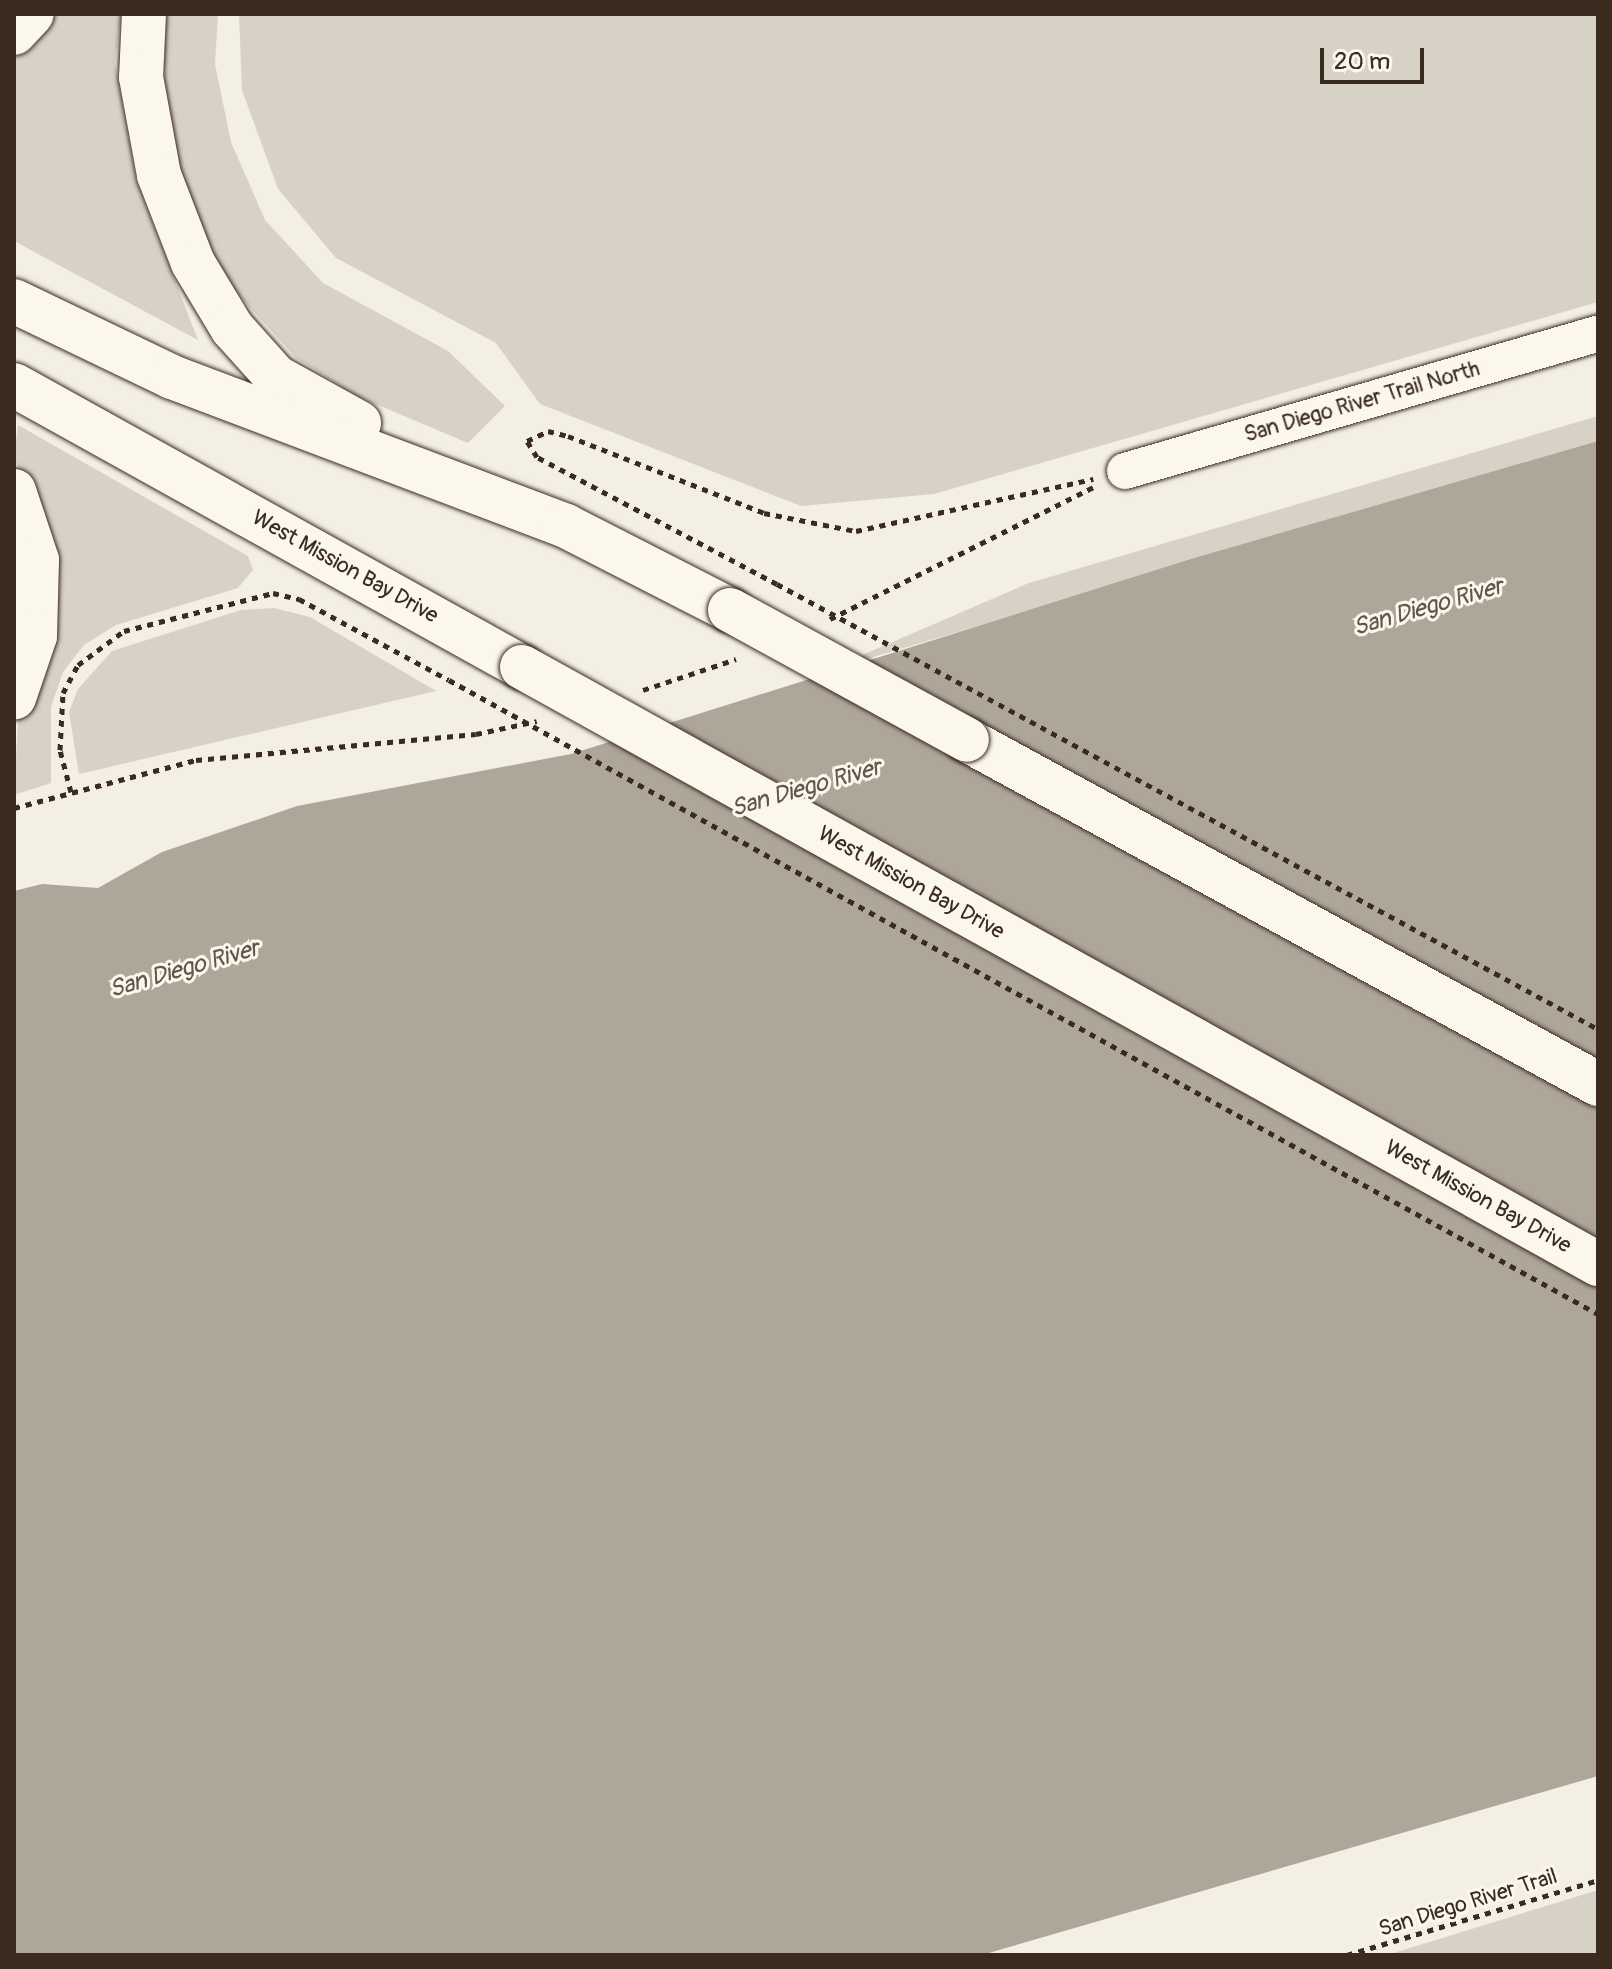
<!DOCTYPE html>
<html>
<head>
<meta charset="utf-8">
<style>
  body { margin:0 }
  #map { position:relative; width:1612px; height:1969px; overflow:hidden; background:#f3efe4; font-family:Pangolin,sans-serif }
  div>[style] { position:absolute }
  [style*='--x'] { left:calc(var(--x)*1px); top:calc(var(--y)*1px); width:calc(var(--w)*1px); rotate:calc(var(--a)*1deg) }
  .green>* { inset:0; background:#d8d1c6 }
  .water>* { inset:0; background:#afa69a }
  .path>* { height:5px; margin-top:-2.5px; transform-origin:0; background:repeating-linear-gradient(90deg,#3b2a1e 0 6px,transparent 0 12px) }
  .roads { filter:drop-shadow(0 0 2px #3b2a1e) drop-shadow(0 0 2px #3b2a1e) }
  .street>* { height:36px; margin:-18px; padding:0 18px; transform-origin:18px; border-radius:18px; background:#fbf7ec }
  .primary>* { height:44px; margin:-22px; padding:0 22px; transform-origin:22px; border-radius:22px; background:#fbf7ec }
  .path-bridge>* { height:5px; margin-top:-2.5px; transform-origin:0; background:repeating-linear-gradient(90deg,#3b2a1e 0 6px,transparent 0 12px) }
  .bridges { filter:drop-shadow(0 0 2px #3b2a1e) drop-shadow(0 0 2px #3b2a1e) }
  .primary-bridge>* { height:44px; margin:-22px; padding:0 22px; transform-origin:22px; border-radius:22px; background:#fbf7ec }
  span { translate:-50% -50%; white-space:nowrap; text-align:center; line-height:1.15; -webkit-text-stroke:6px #fbf7ec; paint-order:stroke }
  .street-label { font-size:22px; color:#3b2a1e }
  .water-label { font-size:24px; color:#645549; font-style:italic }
  .frame { position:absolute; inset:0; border:16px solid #3b2a1e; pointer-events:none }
  .scale { position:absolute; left:1320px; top:48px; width:104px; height:36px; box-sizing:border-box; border:4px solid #3b2a1e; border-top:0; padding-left:10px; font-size:24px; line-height:28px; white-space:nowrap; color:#3b2a1e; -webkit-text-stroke:6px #fbf7ec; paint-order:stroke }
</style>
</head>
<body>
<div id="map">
  <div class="green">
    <div style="clip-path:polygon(46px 14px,121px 14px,115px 63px,136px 180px,198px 340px,14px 241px,14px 50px)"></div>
    <div style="clip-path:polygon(164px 14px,218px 14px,215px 64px,231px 142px,265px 220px,323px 283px,448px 351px,505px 406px,468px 443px,359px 397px,296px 358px,228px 283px,188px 209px,165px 121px)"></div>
    <div style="clip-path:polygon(239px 14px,1598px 14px,1598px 302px,934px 494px,801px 506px,540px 404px,496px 343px,336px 258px,278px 189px,242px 90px)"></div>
    <div style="clip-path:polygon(1598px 416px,1598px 441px,823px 672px,1029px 583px)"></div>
    <div style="clip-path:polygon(18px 425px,248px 556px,253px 570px,238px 588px,116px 625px,84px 645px,63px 672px,51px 707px,51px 783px,14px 795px,31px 495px,14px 459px)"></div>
    <div style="clip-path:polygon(274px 608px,310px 617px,436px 691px,79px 774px,69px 712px,78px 689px,112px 651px,241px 610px)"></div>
    <div style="clip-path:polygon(1598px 1890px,1598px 1955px,1387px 1955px)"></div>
  </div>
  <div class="water">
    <div style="clip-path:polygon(1598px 441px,1598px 1776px,982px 1955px,14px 1955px,14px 891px,42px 884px,98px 888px,162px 852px,297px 806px,571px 754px,1191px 559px)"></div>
  </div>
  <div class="path">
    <div style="--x:777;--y:584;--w:272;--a:-152.1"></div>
    <div style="--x:537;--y:457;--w:19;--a:-122"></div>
    <div style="--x:527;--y:441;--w:23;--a:-25"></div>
    <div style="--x:548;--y:431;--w:21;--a:14"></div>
    <div style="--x:568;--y:436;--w:211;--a:21.4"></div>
    <div style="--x:764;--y:513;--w:94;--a:11.1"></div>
    <div style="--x:856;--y:531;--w:243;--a:-12.4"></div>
    <div style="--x:830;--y:619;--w:297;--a:-26.6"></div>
    <div style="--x:643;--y:690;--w:98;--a:-18.4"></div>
    <div style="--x:71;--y:792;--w:43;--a:-104.7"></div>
    <div style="--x:60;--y:750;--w:57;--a:-87"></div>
    <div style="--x:63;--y:693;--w:32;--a:-62"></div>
    <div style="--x:78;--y:665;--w:57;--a:-36.5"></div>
    <div style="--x:124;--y:631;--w:154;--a:-14.3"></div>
    <div style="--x:273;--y:593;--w:27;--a:13"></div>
    <div style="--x:299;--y:599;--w:170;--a:28.4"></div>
    <div style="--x:14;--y:808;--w:188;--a:-14.8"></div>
    <div style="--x:196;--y:760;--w:281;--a:-5.3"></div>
    <div style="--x:476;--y:734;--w:62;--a:-12"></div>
    <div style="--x:1347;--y:1955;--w:262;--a:-16.6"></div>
  </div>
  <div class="roads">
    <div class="street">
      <div style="--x:1125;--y:471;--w:492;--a:-16.2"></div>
    </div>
    <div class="primary">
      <div style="--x:144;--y:14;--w:63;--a:92.7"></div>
      <div style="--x:141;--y:77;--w:100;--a:79.6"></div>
      <div style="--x:159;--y:175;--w:94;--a:68.9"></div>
      <div style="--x:193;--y:263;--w:76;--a:59"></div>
      <div style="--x:232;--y:328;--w:66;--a:48.1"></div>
      <div style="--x:276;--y:377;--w:95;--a:29"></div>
      <div style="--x:14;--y:33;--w:26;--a:-47"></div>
      <div style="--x:14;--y:301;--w:175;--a:25.7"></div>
      <div style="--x:172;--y:377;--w:421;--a:20.7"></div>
      <div style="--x:566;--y:526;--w:184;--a:27.1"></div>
      <div style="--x:14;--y:385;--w:581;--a:29.04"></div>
      <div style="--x:14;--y:491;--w:73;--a:71.6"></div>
      <div style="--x:37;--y:560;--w:76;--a:91.5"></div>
      <div style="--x:35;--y:636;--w:65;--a:108.7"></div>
      <div style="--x:967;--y:740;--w:719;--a:28.6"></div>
    </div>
  </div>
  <div class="path-bridge">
    <div style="--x:777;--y:584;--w:934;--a:28.46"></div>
    <div style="--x:449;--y:680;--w:1312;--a:28.89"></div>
  </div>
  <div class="bridges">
    <div class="primary-bridge">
      <div style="--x:730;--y:610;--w:270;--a:28.7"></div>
      <div style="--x:522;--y:667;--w:1231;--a:29.02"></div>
    </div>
  </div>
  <div class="street-label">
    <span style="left:1362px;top:402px;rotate:-16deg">San Diego River Trail North</span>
    <span style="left:345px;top:567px;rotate:29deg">West Mission Bay Drive</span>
    <span style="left:911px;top:883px;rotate:29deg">West Mission Bay Drive</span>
    <span style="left:1478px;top:1197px;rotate:29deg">West Mission Bay Drive</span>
    <span style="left:1468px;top:1903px;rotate:-17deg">San Diego River Trail</span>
  </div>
  <div class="water-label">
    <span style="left:1428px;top:607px;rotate:-16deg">San Diego River</span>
    <span style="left:806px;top:788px;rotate:-16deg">San Diego River</span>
    <span style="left:184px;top:969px;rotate:-16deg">San Diego River</span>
  </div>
  <div class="frame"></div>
  <div class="scale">20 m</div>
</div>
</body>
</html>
